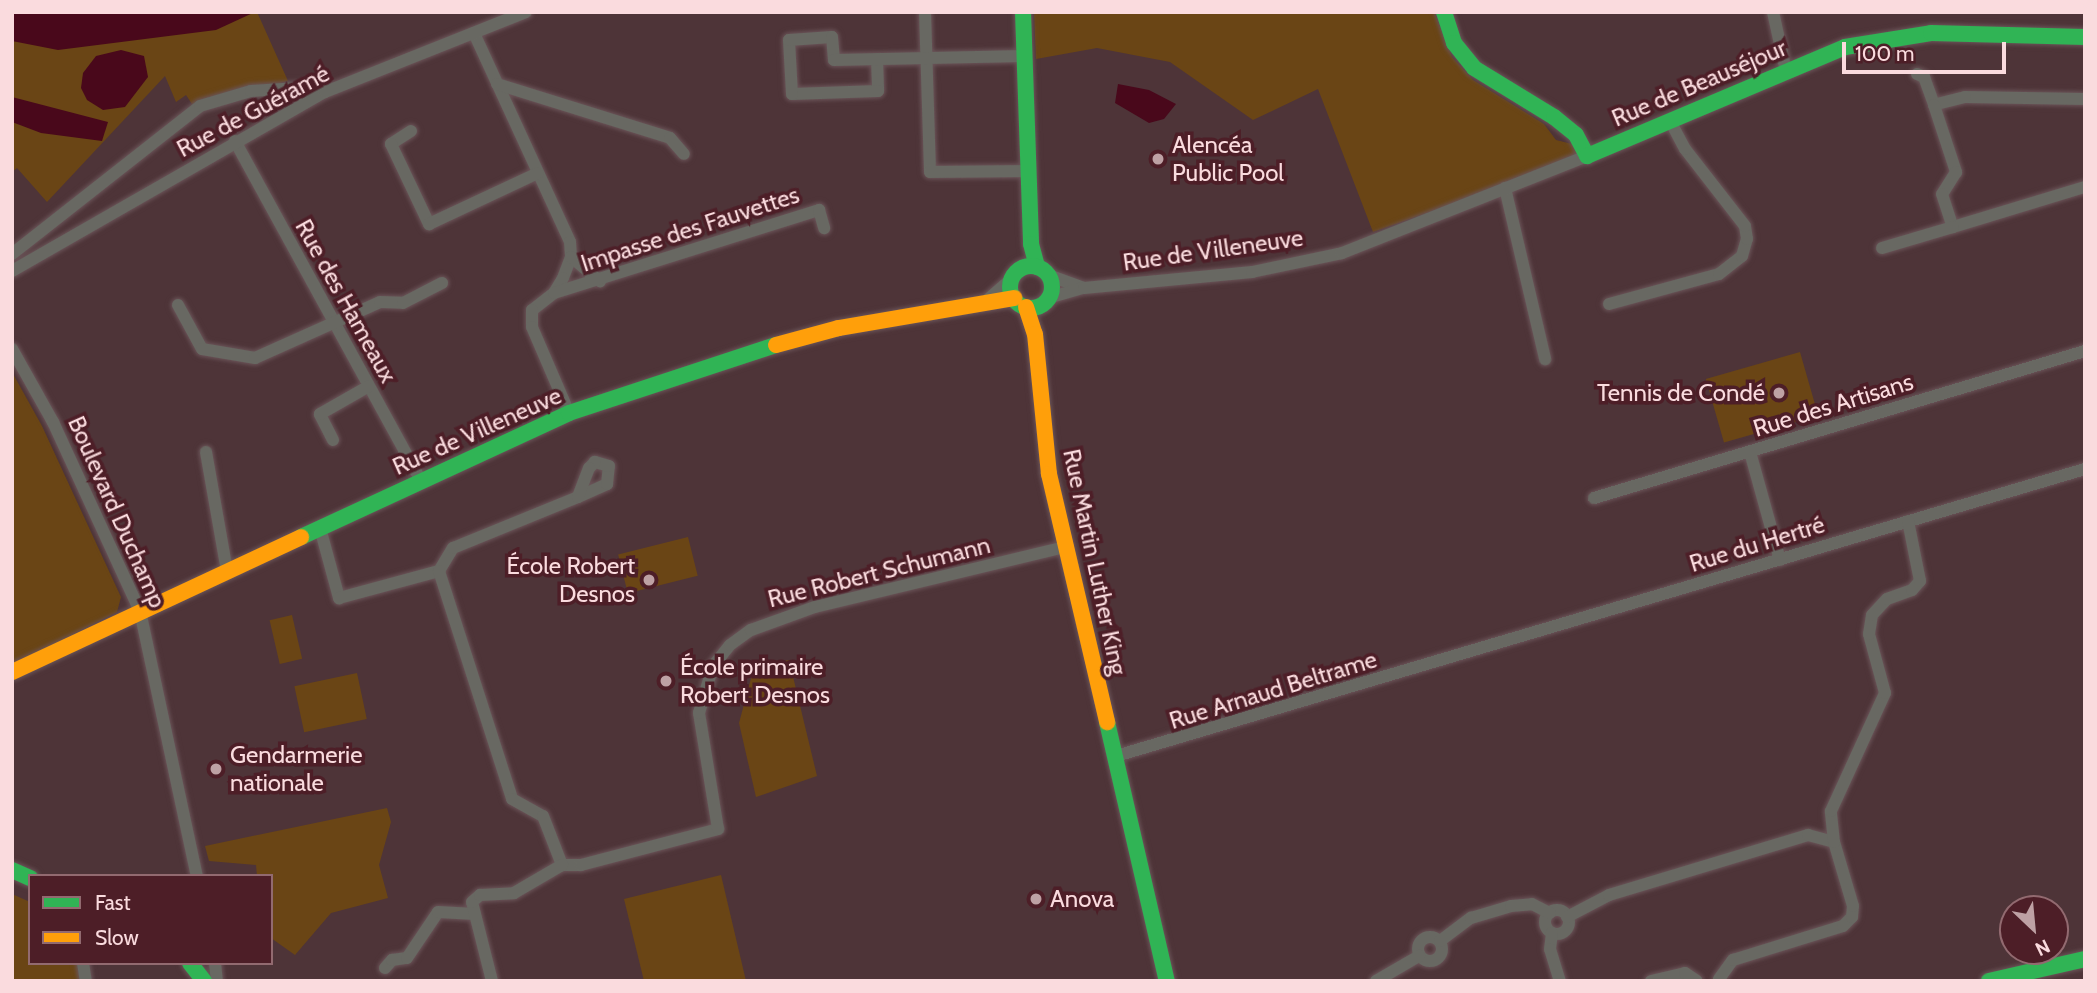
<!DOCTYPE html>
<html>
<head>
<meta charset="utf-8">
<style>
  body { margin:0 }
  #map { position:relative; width:2097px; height:993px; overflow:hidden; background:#4e3438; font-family:Cabin,sans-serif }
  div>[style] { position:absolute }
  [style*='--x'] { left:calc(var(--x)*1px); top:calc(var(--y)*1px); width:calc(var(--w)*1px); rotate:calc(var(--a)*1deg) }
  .green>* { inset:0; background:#6a4515; transform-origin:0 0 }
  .water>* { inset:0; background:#49081b }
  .roads { filter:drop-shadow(0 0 2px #6a5458) drop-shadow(0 0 2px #6a5458) }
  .street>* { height:12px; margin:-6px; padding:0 6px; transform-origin:6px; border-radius:6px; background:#686862 }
  .street>.ring { margin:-6px; padding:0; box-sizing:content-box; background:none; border:12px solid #686862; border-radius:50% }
  .fast>* { height:16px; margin:-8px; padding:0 8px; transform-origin:8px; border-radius:8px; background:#30b455 }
  .fast>.ring { margin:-8px; padding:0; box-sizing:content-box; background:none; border:16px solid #30b455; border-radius:50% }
  .slow>* { height:16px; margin:-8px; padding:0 8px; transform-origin:8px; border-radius:8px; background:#ff9f0a }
  .dots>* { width:19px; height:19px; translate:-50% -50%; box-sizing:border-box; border:4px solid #4d1e27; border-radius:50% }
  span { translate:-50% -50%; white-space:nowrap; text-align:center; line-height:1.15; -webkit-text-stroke:7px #4d1e27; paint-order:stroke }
  .street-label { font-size:24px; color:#fadbde }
  .poi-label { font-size:24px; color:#fadbde }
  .left { translate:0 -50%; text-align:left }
  .right { translate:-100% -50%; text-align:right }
  .frame { position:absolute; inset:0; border:14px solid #fadbde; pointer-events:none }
  .legend { position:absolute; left:28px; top:874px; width:245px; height:91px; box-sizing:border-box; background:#4d1e27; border:2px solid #926a70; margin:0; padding:9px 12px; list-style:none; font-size:21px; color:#fadbde }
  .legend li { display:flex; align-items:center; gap:14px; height:35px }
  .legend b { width:35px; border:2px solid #926a70 }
  .north { position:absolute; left:1999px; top:895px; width:70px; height:70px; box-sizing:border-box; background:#4d1e27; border:2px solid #926a70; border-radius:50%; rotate:154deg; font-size:19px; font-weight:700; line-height:28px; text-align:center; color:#fadbde }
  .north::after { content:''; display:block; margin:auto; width:24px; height:32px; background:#bea1a4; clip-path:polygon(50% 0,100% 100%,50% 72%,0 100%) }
  .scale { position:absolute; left:1842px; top:42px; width:164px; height:32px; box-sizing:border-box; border:4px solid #fadbde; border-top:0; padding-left:9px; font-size:21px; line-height:24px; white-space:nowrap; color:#fadbde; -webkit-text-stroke:5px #4d1e27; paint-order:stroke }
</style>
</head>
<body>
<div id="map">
  <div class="green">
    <div style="clip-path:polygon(12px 12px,257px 12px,288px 81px,192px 104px,186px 95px,176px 102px,165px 76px,47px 202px,17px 168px,12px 172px)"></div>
    <div style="clip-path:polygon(1034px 12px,1434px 12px,1452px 57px,1473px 80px,1544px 124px,1556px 140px,1580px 146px,1587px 156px,1373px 232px,1318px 89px,1253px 120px,1170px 62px,1097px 48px,1036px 59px)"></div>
    <div style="left:1800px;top:352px;width:66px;height:98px;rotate:74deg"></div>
    <div style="clip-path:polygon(12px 372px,42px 426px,121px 597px,117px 612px,12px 665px)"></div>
    <div style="left:688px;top:537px;width:40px;height:72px;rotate:76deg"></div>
    <div style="left:292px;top:615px;width:45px;height:23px;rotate:77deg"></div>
    <div style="clip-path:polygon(789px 660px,817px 776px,756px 797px,739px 723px,754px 667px)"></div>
    <div style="left:357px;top:673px;width:47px;height:64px;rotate:78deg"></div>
    <div style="clip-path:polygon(387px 808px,391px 822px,379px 865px,388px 898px,331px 913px,295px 955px,271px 938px,271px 876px,257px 876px,256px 865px,209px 861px,205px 846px)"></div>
    <div style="clip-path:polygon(721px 875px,746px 981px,644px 981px,624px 899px)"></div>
    <div style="clip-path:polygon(12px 894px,30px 902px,30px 963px,77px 963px,80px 981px,12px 981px)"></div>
  </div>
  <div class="water">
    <div style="clip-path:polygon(12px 12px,255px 12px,216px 30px,58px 50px,12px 41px)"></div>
    <div style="clip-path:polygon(121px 50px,144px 56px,148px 77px,125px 107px,103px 110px,87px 100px,81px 88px,83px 73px,96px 56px)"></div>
    <div style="clip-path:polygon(1118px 84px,1149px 90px,1176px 104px,1164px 119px,1149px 123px,1115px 103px)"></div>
    <div style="clip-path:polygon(12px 97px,108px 122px,102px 141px,41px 133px,12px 122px)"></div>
  </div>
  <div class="roads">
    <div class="street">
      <div style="--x:925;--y:12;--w:160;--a:88.2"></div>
      <div style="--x:930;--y:172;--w:100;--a:-0.6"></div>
      <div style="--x:1773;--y:12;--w:60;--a:77.6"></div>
      <div style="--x:474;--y:33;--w:230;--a:65.3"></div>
      <div style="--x:570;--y:242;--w:15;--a:86"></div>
      <div style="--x:571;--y:257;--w:22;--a:111"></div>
      <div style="--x:563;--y:278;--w:17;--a:121"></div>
      <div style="--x:554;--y:293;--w:28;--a:142"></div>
      <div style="--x:532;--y:310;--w:17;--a:90"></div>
      <div style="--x:532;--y:327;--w:94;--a:66.7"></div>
      <div style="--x:877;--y:59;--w:32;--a:88"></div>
      <div style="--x:878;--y:91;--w:86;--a:178"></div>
      <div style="--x:792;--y:94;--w:54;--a:-93.2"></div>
      <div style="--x:789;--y:40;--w:43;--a:-4"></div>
      <div style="--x:832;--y:37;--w:23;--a:85"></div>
      <div style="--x:834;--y:60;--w:190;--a:-1.2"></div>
      <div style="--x:1917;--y:74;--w:8;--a:23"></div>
      <div style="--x:1924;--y:77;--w:30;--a:70"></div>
      <div style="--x:497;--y:84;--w:181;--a:17.3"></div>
      <div style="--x:670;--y:138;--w:21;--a:49"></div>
      <div style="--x:2085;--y:99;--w:120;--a:-179"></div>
      <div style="--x:1965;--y:97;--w:32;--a:166"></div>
      <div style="--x:1934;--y:105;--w:71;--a:71.8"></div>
      <div style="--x:1956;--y:172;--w:26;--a:122"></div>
      <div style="--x:1942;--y:194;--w:35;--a:72"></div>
      <div style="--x:1953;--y:227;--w:138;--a:-16.9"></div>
      <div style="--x:411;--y:131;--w:24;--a:147"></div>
      <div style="--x:391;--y:144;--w:89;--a:64.6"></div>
      <div style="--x:429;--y:224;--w:120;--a:-25.1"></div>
      <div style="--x:235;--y:141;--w:388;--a:61.3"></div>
      <div style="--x:1505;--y:188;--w:176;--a:76.8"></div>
      <div style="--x:1882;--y:248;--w:74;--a:-16.5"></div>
      <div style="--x:12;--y:254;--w:239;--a:-38.2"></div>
      <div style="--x:200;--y:106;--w:53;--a:-16.4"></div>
      <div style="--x:251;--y:91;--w:63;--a:-3.6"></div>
      <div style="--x:314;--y:87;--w:12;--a:24"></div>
      <div style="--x:571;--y:257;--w:38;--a:40"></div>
      <div style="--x:12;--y:271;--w:361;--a:-29.8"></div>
      <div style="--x:325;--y:92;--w:216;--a:-21.7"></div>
      <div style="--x:1048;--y:275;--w:38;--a:20"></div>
      <div style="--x:554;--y:293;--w:278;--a:-17.4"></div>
      <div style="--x:819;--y:210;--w:19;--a:74"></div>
      <div style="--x:1048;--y:298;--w:37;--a:-16"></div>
      <div style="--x:1084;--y:288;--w:169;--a:-5.4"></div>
      <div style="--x:1252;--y:272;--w:92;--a:-11.9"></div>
      <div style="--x:1342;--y:253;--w:264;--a:-21.6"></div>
      <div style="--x:986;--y:301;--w:35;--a:-41"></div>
      <div style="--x:1609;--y:304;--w:114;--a:-15.3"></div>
      <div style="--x:1719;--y:274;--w:29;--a:-38"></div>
      <div style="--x:1742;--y:256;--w:18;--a:-74"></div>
      <div style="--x:1747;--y:239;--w:13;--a:-99"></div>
      <div style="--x:1745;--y:226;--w:98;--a:-127.9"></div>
      <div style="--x:1685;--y:149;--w:32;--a:-118"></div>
      <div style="--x:178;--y:305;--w:50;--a:61.4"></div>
      <div style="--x:202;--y:349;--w:54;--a:9.6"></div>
      <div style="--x:255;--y:358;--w:137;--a:-24.1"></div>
      <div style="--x:380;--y:302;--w:23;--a:2"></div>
      <div style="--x:403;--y:303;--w:44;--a:-27.1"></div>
      <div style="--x:12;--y:349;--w:84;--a:60.7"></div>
      <div style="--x:53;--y:422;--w:208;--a:65.3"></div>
      <div style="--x:140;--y:611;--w:271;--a:77.9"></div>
      <div style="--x:333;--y:440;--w:29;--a:-117"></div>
      <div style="--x:320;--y:414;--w:56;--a:-29.7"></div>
      <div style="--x:206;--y:452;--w:121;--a:80"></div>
      <div style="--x:1750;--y:452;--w:112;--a:74.5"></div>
      <div style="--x:1594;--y:498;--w:513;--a:-16.67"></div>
      <div style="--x:320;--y:528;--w:73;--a:74.8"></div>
      <div style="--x:339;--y:598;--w:104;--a:-15.1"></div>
      <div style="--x:439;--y:571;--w:27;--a:-59"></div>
      <div style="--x:453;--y:548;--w:135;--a:-22.2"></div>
      <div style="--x:578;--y:497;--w:32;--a:-24"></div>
      <div style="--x:607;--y:484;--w:18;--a:-84"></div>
      <div style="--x:609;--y:466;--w:15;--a:-164"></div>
      <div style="--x:595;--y:462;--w:8;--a:135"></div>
      <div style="--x:589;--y:468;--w:31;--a:111"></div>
      <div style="--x:439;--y:571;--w:239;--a:72.2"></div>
      <div style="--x:512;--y:799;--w:35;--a:29"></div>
      <div style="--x:543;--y:816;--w:53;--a:68.8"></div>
      <div style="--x:1116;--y:756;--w:1011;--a:-16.5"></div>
      <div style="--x:562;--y:865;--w:19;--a:0"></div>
      <div style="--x:581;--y:865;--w:142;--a:-14.7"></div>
      <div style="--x:718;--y:829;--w:118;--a:-99.3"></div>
      <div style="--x:699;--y:713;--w:49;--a:-73.4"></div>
      <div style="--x:713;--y:666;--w:27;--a:-51"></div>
      <div style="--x:730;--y:645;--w:26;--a:-36"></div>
      <div style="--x:751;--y:630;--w:68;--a:-19.8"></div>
      <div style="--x:815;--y:607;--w:256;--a:-13.5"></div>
      <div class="ring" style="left:1545px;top:910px;width:12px;height:12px"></div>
      <div style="--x:1567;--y:917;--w:47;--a:-27.6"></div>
      <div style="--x:1609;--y:895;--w:208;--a:-16.8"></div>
      <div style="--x:1808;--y:835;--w:27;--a:15"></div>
      <div style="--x:1552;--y:933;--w:16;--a:97"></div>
      <div style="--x:1550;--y:949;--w:34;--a:73"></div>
      <div class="ring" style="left:1418px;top:937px;width:12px;height:12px"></div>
      <div style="--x:1440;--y:941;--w:39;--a:-37"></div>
      <div style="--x:1471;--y:918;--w:42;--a:-16.7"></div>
      <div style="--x:1511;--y:906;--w:21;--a:-5"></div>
      <div style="--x:1532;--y:904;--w:20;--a:27"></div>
      <div style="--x:83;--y:963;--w:18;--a:81"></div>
      <div style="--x:215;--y:963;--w:18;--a:84"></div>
      <div style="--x:385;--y:968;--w:11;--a:-49"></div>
      <div style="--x:392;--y:960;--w:15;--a:-8"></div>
      <div style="--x:407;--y:958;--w:55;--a:-56"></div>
      <div style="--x:438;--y:912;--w:37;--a:3"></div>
      <div style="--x:1719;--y:979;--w:24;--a:-54"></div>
      <div style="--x:1733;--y:960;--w:115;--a:-17.2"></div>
      <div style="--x:1843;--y:926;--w:13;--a:-45"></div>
      <div style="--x:1852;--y:917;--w:11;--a:-85"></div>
      <div style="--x:1853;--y:906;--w:67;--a:-106.5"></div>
      <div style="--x:1834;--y:842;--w:31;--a:-96"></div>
      <div style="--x:1831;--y:811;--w:130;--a:-65.4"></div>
      <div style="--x:1885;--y:693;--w:61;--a:-105.2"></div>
      <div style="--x:1869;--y:634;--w:19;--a:-81"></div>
      <div style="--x:1872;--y:615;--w:22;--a:-47"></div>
      <div style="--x:1887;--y:599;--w:27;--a:-20"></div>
      <div style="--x:1912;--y:590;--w:12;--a:-48"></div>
      <div style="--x:1920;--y:581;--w:61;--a:-101.3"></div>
      <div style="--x:492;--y:981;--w:81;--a:-104.2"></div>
      <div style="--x:472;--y:902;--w:11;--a:-41"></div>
      <div style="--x:480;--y:895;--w:34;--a:-3"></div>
      <div style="--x:514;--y:893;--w:56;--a:-30.3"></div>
      <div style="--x:1376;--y:981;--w:50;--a:-30.2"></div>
      <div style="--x:1651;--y:981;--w:35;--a:-13"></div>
      <div style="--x:1685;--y:973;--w:14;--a:34"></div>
    </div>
    <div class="fast">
      <div style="--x:1023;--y:12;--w:232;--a:88"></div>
      <div style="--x:1031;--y:244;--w:24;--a:75"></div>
      <div style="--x:1444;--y:12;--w:33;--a:72"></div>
      <div style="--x:1454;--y:43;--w:32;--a:51"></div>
      <div style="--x:1474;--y:68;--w:94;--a:31.5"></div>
      <div style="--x:1554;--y:117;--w:28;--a:39"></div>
      <div style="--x:1576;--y:135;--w:24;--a:62"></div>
      <div style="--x:1587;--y:156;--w:280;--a:-22.9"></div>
      <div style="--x:1845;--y:47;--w:87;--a:-9.2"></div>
      <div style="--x:1931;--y:33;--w:154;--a:1.5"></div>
      <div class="ring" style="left:1010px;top:266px;width:26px;height:26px"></div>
      <div style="--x:301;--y:537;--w:295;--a:-24.8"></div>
      <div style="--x:569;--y:413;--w:218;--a:-18.2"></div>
      <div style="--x:1107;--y:722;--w:266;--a:77"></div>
      <div style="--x:12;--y:870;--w:20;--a:24"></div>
      <div style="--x:190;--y:963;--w:23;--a:52"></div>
      <div style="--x:1989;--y:981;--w:98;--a:-12.9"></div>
    </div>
    <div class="slow">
      <div style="--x:1026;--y:307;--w:28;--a:72"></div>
      <div style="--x:1035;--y:334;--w:141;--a:84.3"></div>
      <div style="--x:1049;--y:474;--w:255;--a:76.8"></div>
      <div style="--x:776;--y:345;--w:65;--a:-15.1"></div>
      <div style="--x:839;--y:328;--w:178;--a:-9.7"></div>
      <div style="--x:12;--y:672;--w:319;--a:-25"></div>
    </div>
  </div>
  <div class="dots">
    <div style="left:1158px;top:159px;background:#bea1a4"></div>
    <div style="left:1779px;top:393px;background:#bea1a4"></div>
    <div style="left:649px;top:580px;background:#bea1a4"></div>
    <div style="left:666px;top:681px;background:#bea1a4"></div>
    <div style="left:216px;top:769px;background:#bea1a4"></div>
    <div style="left:1036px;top:899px;background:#bea1a4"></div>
  </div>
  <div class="street-label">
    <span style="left:1699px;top:83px;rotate:-23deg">Rue de Beauséjour</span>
    <span style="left:253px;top:111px;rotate:-28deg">Rue de Guéramé</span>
    <span style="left:690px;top:229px;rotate:-18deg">Impasse des Fauvettes</span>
    <span style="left:1213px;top:250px;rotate:-8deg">Rue de Villeneuve</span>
    <span style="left:346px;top:301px;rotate:61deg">Rue des Hameaux</span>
    <span style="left:1833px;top:405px;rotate:-17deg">Rue des Artisans</span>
    <span style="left:477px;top:431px;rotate:-24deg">Rue de Villeneuve</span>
    <span style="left:117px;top:512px;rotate:66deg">Boulevard Duchamp</span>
    <span style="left:1757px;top:544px;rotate:-17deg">Rue du Hertré</span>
    <span style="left:1095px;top:562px;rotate:78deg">Rue Martin Luther King</span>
    <span style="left:879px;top:572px;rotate:-14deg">Rue Robert Schumann</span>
    <span style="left:1273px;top:690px;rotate:-17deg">Rue Arnaud Beltrame</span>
  </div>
  <div class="poi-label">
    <span class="left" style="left:1172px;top:159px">Alencéa<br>Public Pool</span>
    <span class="right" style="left:1765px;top:393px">Tennis de Condé</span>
    <span class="right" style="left:635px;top:580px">École Robert<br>Desnos</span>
    <span class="left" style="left:680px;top:681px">École primaire<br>Robert Desnos</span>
    <span class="left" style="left:230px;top:769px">Gendarmerie<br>nationale</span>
    <span class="left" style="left:1050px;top:899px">Anova</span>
  </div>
  <div class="frame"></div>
  <ul class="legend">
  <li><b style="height:9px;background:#30b455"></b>Fast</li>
  <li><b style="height:9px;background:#ff9f0a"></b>Slow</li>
  </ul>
  <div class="north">N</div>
  <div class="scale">100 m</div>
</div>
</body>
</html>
